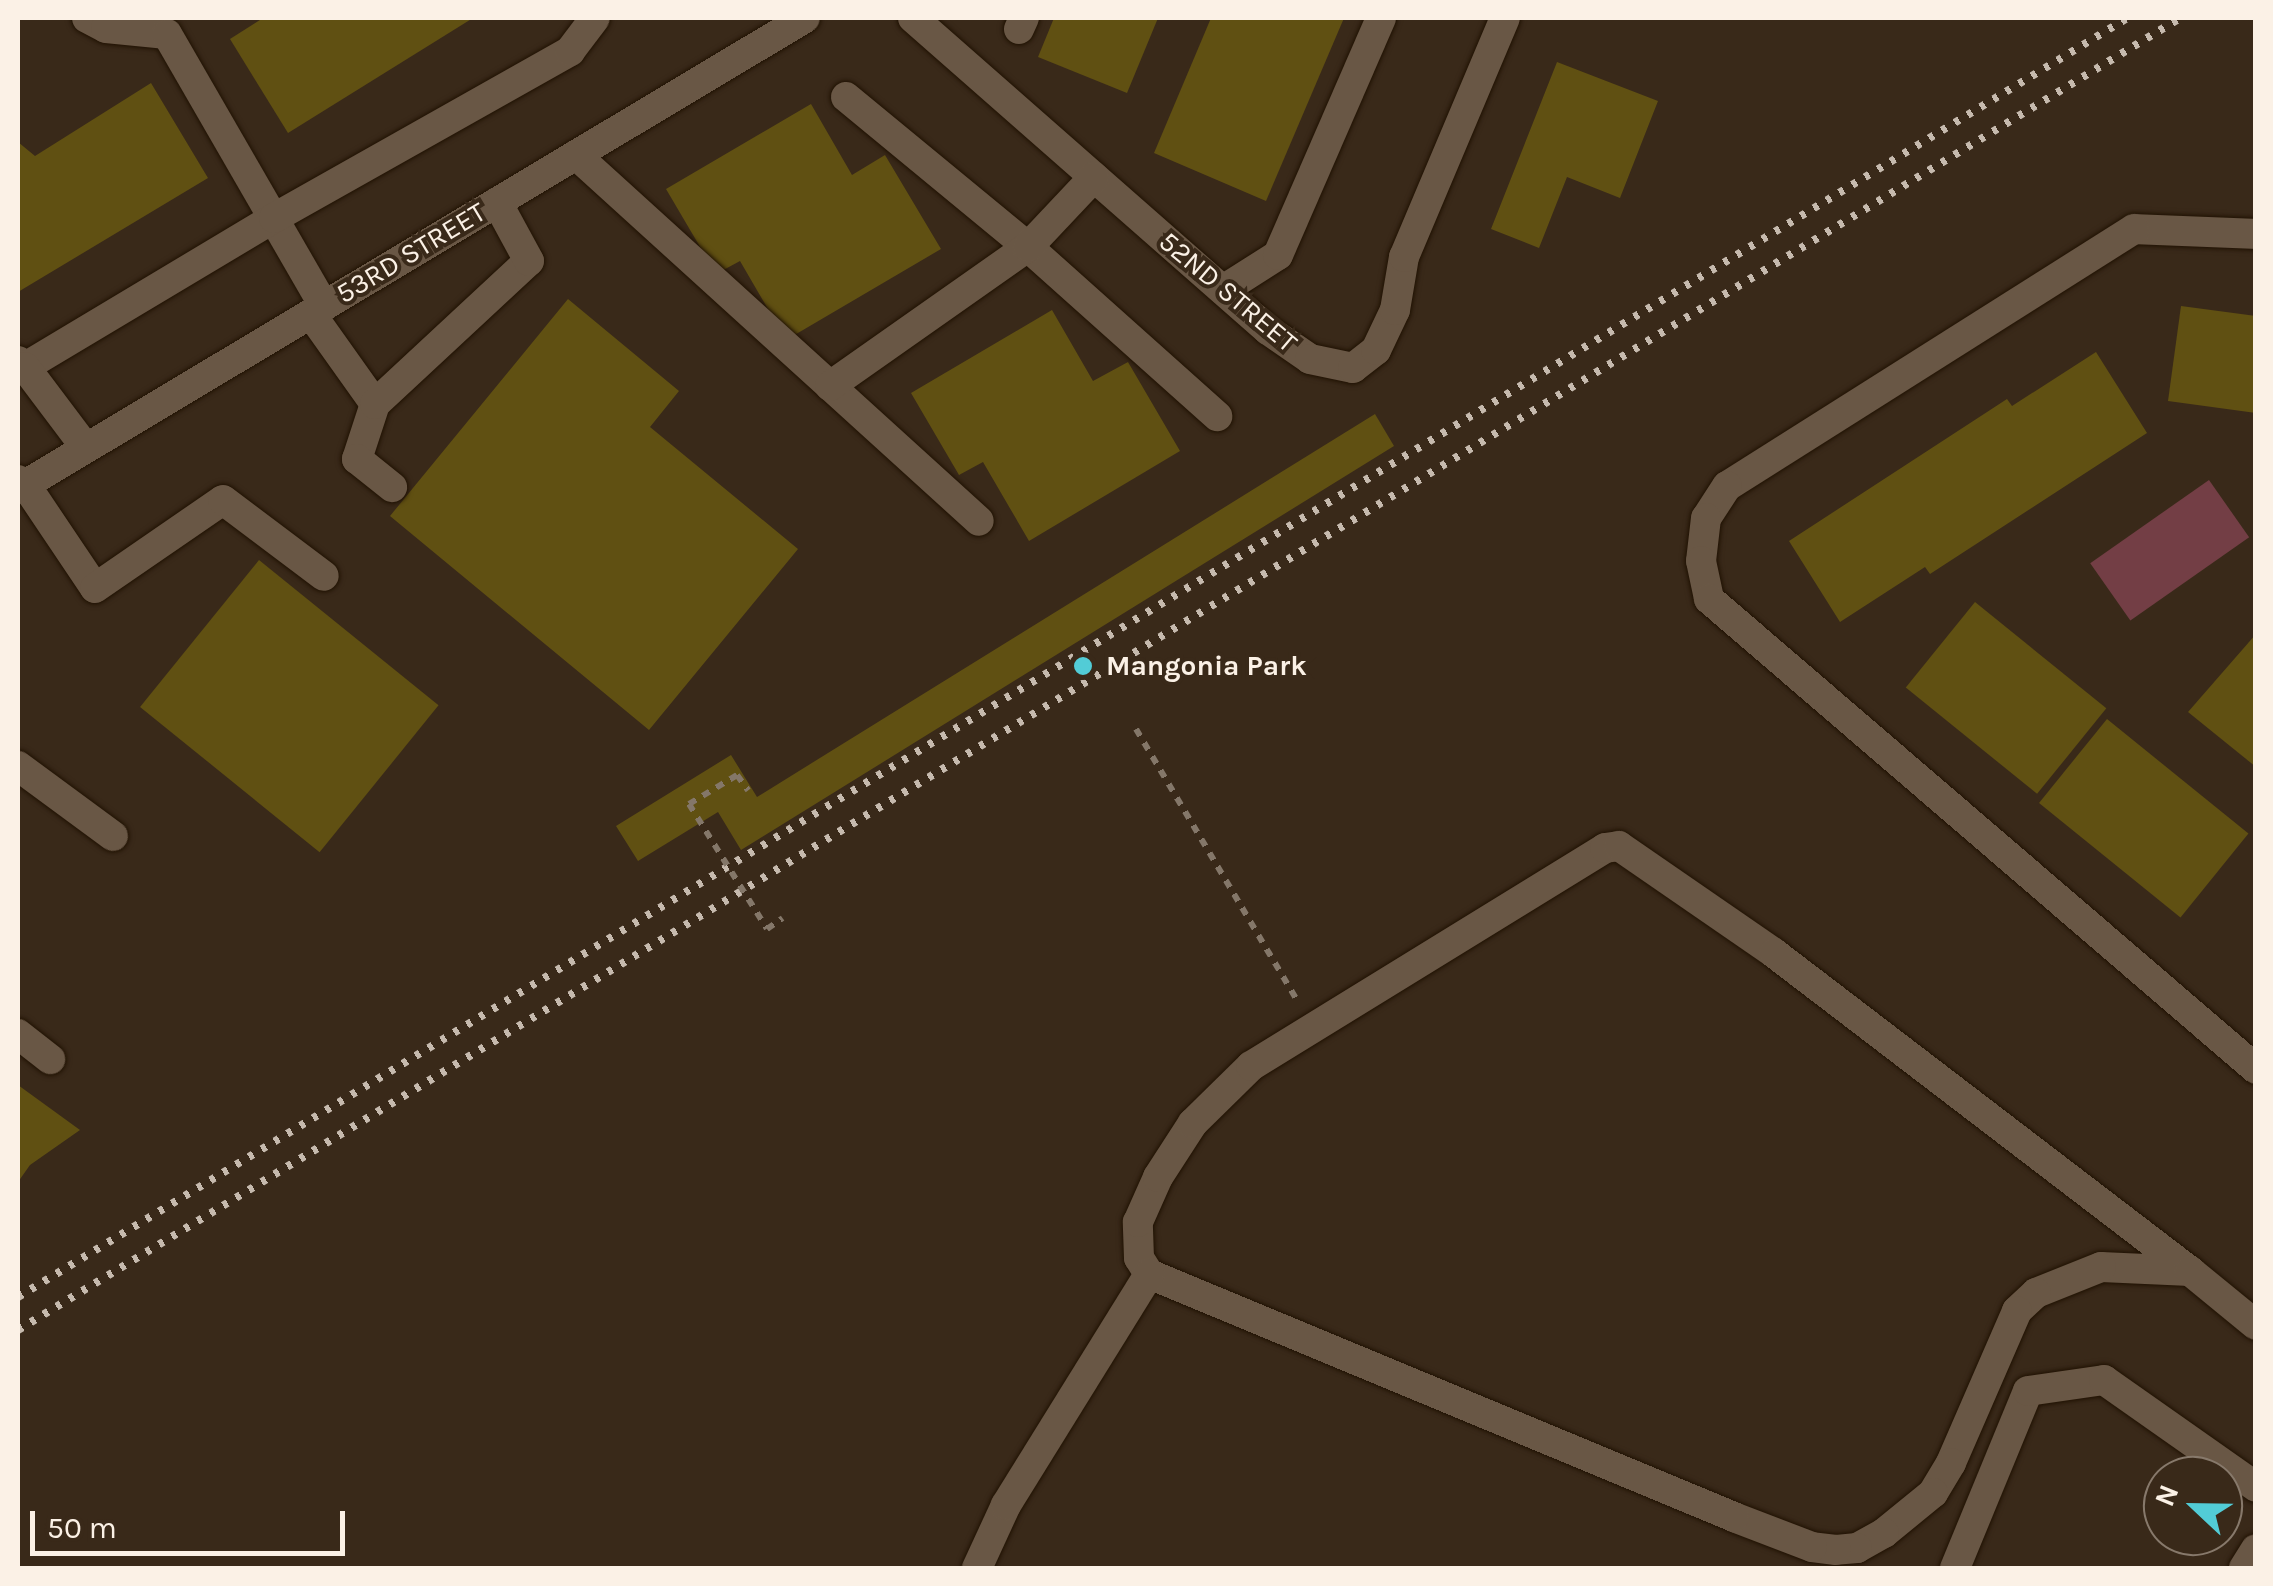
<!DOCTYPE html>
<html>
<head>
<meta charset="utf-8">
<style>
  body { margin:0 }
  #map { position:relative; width:2273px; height:1586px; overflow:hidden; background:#392919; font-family:Karla,sans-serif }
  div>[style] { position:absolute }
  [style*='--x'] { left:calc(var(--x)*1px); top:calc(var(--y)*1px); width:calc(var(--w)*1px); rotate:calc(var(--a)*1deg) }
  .green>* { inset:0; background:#733e45; transform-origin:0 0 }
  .building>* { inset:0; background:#605012; transform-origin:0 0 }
  .path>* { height:6px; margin-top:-3px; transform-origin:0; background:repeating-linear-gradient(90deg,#847769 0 8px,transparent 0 16px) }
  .roads { filter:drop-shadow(0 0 2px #201203) drop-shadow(0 0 2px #201203) }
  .minor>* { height:30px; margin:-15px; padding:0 15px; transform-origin:15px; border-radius:15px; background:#695745 }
  .rail>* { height:8px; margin-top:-4px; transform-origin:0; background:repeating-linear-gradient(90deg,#c6baae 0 5px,transparent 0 15px) }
  .path-bridge>* { height:6px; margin-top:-3px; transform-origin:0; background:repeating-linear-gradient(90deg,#847769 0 8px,transparent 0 16px) }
  .dots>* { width:28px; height:28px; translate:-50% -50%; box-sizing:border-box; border:5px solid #392919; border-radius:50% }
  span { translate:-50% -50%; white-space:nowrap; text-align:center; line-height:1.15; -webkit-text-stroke:8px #392919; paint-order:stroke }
  .street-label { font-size:28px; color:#fbf1e6 }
  .poi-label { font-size:28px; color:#fbf1e6; font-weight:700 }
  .left { translate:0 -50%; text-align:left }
  .frame { position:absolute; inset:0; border:20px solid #fbf1e6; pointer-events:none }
  .north { position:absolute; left:2143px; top:1456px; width:100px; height:100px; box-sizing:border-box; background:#392919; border:2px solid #87796b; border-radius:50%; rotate:292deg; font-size:28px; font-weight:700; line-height:40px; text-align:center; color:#fbf1e6 }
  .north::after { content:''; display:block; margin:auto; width:35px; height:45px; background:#52ccd6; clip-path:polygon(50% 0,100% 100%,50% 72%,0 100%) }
  .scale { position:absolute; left:30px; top:1511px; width:315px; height:45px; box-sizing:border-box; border:5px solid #fbf1e6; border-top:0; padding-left:12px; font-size:30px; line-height:35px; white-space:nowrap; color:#fbf1e6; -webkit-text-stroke:8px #392919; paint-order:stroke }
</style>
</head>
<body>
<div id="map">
  <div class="green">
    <div style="left:2209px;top:480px;width:70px;height:145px;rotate:55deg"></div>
  </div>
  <div class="building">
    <div style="clip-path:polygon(263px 18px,473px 18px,288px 133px,230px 39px)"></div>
    <div style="clip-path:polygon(1054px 18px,1158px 18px,1127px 93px,1038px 57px)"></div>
    <div style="clip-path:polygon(1211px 18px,1344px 18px,1266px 201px,1154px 153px)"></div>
    <div style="clip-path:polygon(1557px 62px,1658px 101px,1620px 198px,1567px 177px,1539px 248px,1491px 229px)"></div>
    <div style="clip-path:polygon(151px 83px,208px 178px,18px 292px,18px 142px,35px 156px)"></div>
    <div style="clip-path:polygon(811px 104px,852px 175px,885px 155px,941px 249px,786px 340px,740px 261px,716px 274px,666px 189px)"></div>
    <div style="clip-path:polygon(568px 299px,679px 391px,650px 427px,798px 549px,649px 730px,390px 516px)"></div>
    <div style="clip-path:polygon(2181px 306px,2256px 316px,2256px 413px,2168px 401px)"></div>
    <div style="clip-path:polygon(1052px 310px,1093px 381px,1128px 362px,1180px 451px,1029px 541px,983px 462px,959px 475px,911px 393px)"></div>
    <div style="clip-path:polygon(2096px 352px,2147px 433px,1930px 574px,1925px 567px,1840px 622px,1789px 541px,2007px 399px,2012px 406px)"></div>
    <div style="clip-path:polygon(1375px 414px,1394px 446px,741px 850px,718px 812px,638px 861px,616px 826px,731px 755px,757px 797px)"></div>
    <div style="left:259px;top:560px;width:231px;height:189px;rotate:39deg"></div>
    <div style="left:1975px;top:602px;width:169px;height:110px;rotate:39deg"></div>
    <div style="clip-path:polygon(2256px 634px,2256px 767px,2188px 712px)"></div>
    <div style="left:2107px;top:719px;width:182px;height:108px;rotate:39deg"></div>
    <div style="clip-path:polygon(18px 1085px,80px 1130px,30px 1165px,18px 1182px)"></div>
  </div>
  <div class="path">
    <div style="--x:1136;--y:729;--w:314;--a:59.3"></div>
    <div style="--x:689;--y:804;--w:56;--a:-31.1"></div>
    <div style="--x:737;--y:775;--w:19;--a:54"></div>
    <div style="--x:767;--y:929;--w:19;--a:-35"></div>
  </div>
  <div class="roads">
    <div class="minor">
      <div style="--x:87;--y:18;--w:21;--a:28"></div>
      <div style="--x:106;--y:28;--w:61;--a:5.6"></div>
      <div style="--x:167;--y:34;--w:314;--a:60"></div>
      <div style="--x:913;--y:18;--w:473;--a:41.3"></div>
      <div style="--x:1268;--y:330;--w:51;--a:34.6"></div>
      <div style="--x:1310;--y:359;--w:44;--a:11.8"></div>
      <div style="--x:1353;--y:368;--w:29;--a:-38"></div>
      <div style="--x:1376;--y:350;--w:44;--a:-64.6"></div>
      <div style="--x:1395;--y:310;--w:54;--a:-80.4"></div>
      <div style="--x:1404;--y:257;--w:259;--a:-67.1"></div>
      <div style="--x:1019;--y:29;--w:12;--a:-66"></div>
      <div style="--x:846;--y:97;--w:236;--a:39.5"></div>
      <div style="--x:1028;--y:247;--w:254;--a:41.8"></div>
      <div style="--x:576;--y:155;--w:544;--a:42.25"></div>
      <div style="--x:2256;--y:234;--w:122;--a:-177.7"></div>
      <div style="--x:2134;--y:229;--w:481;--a:147.7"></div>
      <div style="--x:1727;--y:486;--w:38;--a:123"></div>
      <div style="--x:1706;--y:518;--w:43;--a:96.6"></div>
      <div style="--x:1701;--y:561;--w:39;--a:78"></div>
      <div style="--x:1709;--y:599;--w:721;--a:40.67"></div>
      <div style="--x:1223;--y:290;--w:65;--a:-32.5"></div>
      <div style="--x:1278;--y:255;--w:258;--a:-66.5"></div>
      <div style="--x:311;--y:314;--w:110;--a:54.6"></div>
      <div style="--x:375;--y:404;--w:58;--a:108.1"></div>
      <div style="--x:357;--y:459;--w:45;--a:38.7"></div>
      <div style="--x:18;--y:361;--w:9;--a:41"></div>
      <div style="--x:25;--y:367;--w:290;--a:-30.9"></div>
      <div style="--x:274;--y:218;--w:340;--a:-29.4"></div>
      <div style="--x:570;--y:51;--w:41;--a:-52.9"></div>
      <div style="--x:25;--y:367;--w:101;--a:53"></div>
      <div style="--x:830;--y:386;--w:242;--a:-35.1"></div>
      <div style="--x:1028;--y:247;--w:96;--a:-46.7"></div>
      <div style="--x:375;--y:404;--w:210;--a:-42.9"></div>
      <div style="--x:529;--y:261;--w:67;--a:-118.5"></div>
      <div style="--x:18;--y:480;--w:8;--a:30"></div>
      <div style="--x:25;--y:484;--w:125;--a:56.1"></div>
      <div style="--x:95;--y:588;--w:155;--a:-34.5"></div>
      <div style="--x:223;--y:500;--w:126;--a:37"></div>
      <div style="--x:18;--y:489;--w:917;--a:-30.9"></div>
      <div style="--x:18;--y:766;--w:118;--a:36.4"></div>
      <div style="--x:18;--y:1034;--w:41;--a:38"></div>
      <div style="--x:2190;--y:1271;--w:89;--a:-177.4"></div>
      <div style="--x:2101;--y:1267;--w:70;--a:158.2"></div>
      <div style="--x:2036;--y:1293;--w:26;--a:137"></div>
      <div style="--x:2017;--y:1311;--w:166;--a:113.5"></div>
      <div style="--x:1951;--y:1463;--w:35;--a:121"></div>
      <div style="--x:1933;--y:1493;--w:63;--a:140.8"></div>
      <div style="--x:1884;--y:1533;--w:31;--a:151"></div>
      <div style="--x:1857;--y:1548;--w:21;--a:175"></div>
      <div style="--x:1836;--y:1550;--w:24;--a:-173"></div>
      <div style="--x:1812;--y:1547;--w:84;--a:-159"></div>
      <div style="--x:1734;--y:1517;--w:633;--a:-157.44"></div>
      <div style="--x:1149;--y:1274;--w:19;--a:-122"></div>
      <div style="--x:1139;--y:1258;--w:36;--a:-92"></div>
      <div style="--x:1138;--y:1222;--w:49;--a:-66"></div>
      <div style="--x:1158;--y:1177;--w:64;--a:-57.1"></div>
      <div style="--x:1193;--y:1123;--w:81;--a:-44.5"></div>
      <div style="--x:1251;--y:1066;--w:416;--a:-31.6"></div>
      <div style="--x:1605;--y:848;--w:14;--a:-8"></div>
      <div style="--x:1619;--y:846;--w:188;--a:34.6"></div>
      <div style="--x:1774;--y:953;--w:524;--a:37.4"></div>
      <div style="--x:2190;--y:1271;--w:85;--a:39.3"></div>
      <div style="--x:977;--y:1568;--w:69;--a:-65.3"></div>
      <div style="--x:1006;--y:1505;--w:272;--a:-58.2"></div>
      <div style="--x:1955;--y:1568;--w:191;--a:-67.6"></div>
      <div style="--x:2028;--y:1391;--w:77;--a:-8.2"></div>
      <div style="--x:2104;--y:1380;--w:186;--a:35.1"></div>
      <div style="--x:2244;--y:1568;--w:22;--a:-58"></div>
    </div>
  </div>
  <div class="rail">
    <div style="--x:18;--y:1297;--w:2467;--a:-31.23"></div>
    <div style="--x:18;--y:1330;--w:2529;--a:-31.25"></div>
  </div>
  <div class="path-bridge">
    <div style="--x:689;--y:804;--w:147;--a:58"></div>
  </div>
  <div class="dots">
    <div style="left:1083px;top:666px;background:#52ccd6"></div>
  </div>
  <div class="street-label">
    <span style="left:411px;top:253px;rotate:-31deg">53RD STREET</span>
    <span style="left:1228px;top:292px;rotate:40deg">52ND STREET</span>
  </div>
  <div class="poi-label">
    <span class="left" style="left:1106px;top:666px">Mangonia Park</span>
  </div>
  <div class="frame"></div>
  <div class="north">N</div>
  <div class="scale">50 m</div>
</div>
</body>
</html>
